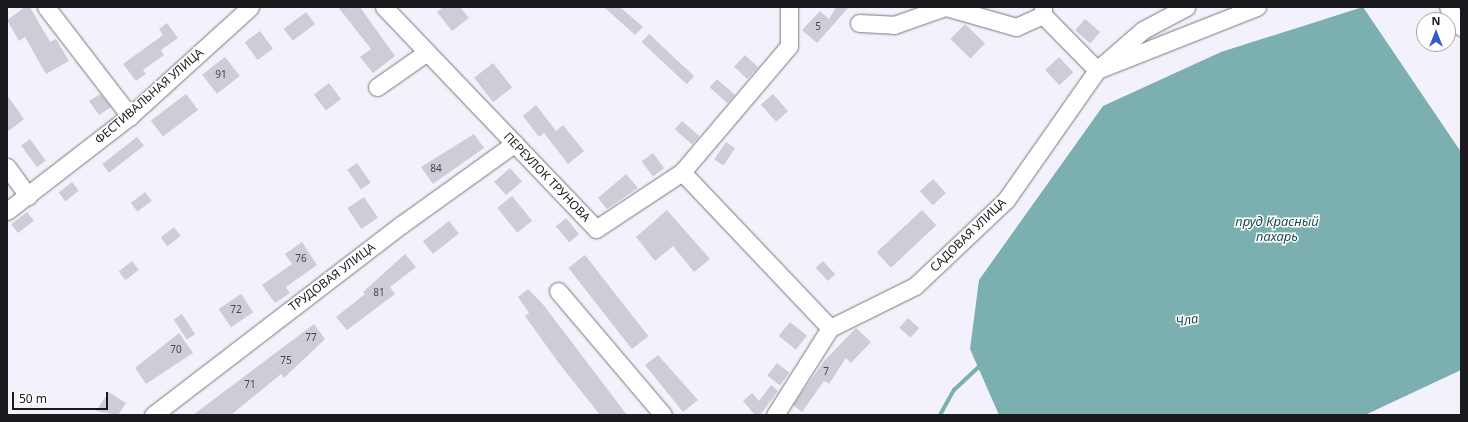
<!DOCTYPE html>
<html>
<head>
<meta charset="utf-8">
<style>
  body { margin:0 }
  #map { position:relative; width:1468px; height:422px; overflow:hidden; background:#f3f2fc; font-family:"Noto Sans",sans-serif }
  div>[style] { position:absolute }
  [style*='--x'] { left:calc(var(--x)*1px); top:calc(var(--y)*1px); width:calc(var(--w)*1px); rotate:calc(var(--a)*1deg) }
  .water>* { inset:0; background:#7bafb0 }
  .stream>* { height:4px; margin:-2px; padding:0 2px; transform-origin:2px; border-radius:2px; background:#7bafb0 }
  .building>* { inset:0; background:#cecdd7; transform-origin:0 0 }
  .roads { filter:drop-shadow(0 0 1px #77757e) drop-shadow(0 0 1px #77757e) }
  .minor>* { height:17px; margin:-8.5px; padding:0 8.5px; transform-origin:8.5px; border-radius:8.5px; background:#fff }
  span { translate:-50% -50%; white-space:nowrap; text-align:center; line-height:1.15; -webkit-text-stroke:3px #fff; paint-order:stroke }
  .number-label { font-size:10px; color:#47464c }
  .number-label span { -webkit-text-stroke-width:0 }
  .street-label { font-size:12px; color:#1a191d }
  .water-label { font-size:13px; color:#1c4b4c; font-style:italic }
  .frame { position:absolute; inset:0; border:8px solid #1a191d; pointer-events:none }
  .north { position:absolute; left:1416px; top:12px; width:40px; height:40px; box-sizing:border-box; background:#fff; border:1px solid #a3a3a5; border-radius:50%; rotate:0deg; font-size:11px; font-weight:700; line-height:16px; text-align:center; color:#1a191d }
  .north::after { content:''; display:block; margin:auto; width:14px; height:18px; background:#335aca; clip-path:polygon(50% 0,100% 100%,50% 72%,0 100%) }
  .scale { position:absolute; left:12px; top:392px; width:96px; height:18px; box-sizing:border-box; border:2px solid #1a191d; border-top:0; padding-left:5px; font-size:12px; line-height:14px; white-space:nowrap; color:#1a191d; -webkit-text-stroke:3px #fff; paint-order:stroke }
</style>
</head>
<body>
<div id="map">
  <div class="water">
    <div style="clip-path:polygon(1363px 7px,1461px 152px,1461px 370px,1365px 415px,999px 415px,970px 349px,979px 280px,1103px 106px,1221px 52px)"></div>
  </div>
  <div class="stream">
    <div style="--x:940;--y:415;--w:29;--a:-61"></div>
    <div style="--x:954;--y:390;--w:38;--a:-43"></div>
  </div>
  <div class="building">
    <div style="clip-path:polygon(25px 7px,30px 7px,50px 42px,56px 39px,69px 61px,46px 74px,25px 37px,19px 41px,7px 20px)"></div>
    <div style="clip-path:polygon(338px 7px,360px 7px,395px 56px,373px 73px,360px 57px,371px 49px)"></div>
    <div style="clip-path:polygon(443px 7px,460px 7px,469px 18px,452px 31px,437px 12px)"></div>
    <div style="clip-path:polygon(604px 7px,620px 7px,643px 27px,635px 35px)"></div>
    <div style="clip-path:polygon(836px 7px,849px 7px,817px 43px,802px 30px,820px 11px,829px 19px)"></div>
    <div style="left:306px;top:12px;width:15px;height:28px;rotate:53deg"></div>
    <div style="left:1085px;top:19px;width:20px;height:15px;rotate:41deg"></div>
    <div style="clip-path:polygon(167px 23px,178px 38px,161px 50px,164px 55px,143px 70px,146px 74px,136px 81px,123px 64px,163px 35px,159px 29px)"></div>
    <div style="left:965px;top:24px;width:28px;height:21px;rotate:44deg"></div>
    <div style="left:260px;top:31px;width:22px;height:19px;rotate:54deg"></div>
    <div style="left:649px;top:34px;width:62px;height:11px;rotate:43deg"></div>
    <div style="left:745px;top:55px;width:18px;height:16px;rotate:43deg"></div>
    <div style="left:225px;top:57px;width:24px;height:29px;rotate:52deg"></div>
    <div style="left:1059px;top:57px;width:21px;height:19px;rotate:47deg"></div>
    <div style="left:493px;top:63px;width:31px;height:24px;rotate:52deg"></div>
    <div style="left:717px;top:79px;width:24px;height:11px;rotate:42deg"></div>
    <div style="left:329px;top:83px;width:20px;height:19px;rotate:53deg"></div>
    <div style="clip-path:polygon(100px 94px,111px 107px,99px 115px,89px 101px)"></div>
    <div style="left:186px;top:94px;width:20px;height:44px;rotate:53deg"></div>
    <div style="left:773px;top:94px;width:23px;height:16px;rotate:49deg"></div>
    <div style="clip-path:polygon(7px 95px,24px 119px,7px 132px)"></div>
    <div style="clip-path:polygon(536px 105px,556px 131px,563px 125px,584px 151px,568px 164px,544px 133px,539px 137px,523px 116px)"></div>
    <div style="left:682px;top:121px;width:23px;height:11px;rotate:41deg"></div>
    <div style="clip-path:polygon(474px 134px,484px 148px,433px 184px,421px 167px)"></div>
    <div style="left:137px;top:137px;width:11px;height:44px;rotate:52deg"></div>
    <div style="left:30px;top:139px;width:27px;height:11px;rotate:54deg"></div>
    <div style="left:726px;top:142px;width:11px;height:21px;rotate:34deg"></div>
    <div style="left:653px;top:153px;width:19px;height:14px;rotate:54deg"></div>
    <div style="left:357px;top:163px;width:24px;height:12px;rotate:55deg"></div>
    <div style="left:510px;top:168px;width:18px;height:21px;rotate:49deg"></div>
    <div style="clip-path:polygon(626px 174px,638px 188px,607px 209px,598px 198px)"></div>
    <div style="left:933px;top:179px;width:19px;height:18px;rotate:47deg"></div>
    <div style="left:72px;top:182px;width:11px;height:17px;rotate:52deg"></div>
    <div style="left:145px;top:192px;width:11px;height:18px;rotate:52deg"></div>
    <div style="left:512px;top:196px;width:32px;height:19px;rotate:51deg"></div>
    <div style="left:364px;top:197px;width:25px;height:20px;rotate:56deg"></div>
    <div style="clip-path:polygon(667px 210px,710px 259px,694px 272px,673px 246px,655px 261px,636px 237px)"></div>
    <div style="left:922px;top:210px;width:21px;height:62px;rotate:47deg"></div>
    <div style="left:27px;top:212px;width:11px;height:20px;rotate:52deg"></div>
    <div style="left:566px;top:218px;width:21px;height:13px;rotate:51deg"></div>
    <div style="left:449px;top:221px;width:16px;height:33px;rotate:52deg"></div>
    <div style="left:174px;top:227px;width:11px;height:17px;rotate:52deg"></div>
    <div style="clip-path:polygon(302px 242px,317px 265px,286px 287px,290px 293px,275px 303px,262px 285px,292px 264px,285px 254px)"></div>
    <div style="clip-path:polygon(405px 254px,416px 267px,390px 287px,395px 294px,347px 330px,336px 317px,365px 294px,363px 292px)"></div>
    <div style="left:585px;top:255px;width:103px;height:21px;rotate:52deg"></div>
    <div style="left:132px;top:261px;width:11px;height:17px;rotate:52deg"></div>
    <div style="left:823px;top:261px;width:18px;height:10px;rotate:47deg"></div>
    <div style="clip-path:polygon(528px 289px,542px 303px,627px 415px,600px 415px,558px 362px,525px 316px,529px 313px,518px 297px)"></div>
    <div style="left:241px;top:294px;width:22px;height:27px;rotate:56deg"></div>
    <div style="left:182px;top:314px;width:24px;height:10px;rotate:57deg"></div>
    <div style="left:908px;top:318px;width:15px;height:13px;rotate:42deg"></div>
    <div style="left:790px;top:322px;width:22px;height:18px;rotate:39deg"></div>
    <div style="clip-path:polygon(314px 324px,325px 339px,284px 378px,281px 374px,231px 415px,193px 415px)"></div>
    <div style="clip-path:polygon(856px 328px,871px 342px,851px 363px,846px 358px,829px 384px,824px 381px,802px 412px,793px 405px,825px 360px)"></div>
    <div style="clip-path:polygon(179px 333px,193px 353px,146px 384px,135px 368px)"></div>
    <div style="clip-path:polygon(658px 355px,698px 400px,683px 412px,645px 365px)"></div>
    <div style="left:777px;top:363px;width:16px;height:16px;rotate:38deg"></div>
    <div style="clip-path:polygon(771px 385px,778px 391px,760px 415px,755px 415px,743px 401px,752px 393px,759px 401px)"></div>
    <div style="clip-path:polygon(109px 392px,126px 403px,118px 415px,96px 411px)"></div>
  </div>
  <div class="roads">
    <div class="minor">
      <div style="--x:46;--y:7;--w:138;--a:52.4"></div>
      <div style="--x:384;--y:7;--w:307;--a:46.3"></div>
      <div style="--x:596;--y:229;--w:103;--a:-33.5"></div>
      <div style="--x:682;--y:172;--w:165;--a:-49.7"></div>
      <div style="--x:789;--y:46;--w:39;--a:-90"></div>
      <div style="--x:946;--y:7;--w:73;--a:15.9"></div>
      <div style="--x:1016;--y:27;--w:30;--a:-24"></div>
      <div style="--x:1043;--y:7;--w:8;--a:90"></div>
      <div style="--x:1043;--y:15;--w:77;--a:45.5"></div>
      <div style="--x:1097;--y:70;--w:172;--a:-21.5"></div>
      <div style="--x:1448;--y:7;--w:24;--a:57"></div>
      <div style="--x:859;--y:23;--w:35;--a:3"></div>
      <div style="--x:894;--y:25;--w:54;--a:-19.4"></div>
      <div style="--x:377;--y:87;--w:61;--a:-35"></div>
      <div style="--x:7;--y:167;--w:36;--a:54"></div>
      <div style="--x:682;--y:172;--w:215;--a:46.5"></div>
      <div style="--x:7;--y:211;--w:155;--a:-37.7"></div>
      <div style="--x:130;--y:116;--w:162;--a:-42.2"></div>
      <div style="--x:558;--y:291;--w:162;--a:49.7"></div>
      <div style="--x:153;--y:415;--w:312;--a:-37.5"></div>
      <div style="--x:401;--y:225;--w:140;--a:-35.7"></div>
      <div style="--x:775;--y:415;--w:103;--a:-57.7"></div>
      <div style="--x:830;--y:328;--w:95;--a:-26.3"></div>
      <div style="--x:915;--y:286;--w:125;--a:-43.4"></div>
      <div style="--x:1006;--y:200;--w:159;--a:-55"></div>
      <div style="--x:1097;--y:70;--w:61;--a:-41"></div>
      <div style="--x:1143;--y:30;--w:49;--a:-28.1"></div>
    </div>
  </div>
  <div class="number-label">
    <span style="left:818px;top:27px">5</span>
    <span style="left:221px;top:75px">91</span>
    <span style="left:436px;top:169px">84</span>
    <span style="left:301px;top:259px">76</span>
    <span style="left:379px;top:293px">81</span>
    <span style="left:236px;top:310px">72</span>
    <span style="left:311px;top:338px">77</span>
    <span style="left:176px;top:350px">70</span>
    <span style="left:286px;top:361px">75</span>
    <span style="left:826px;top:372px">7</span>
    <span style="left:250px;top:385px">71</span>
  </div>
  <div class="street-label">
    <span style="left:149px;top:96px;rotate:-41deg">ФЕСТИВАЛЬНАЯ УЛИЦА</span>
    <span style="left:547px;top:177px;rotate:46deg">ПЕРЕУЛОК ТРУНОВА</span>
    <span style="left:968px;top:235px;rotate:-44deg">САДОВАЯ УЛИЦА</span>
    <span style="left:332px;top:277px;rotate:-37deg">ТРУДОВАЯ УЛИЦА</span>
  </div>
  <div class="water-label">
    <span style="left:1277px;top:229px">пруд Красный<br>пахарь</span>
    <span style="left:1187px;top:320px;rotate:-10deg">Чла</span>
  </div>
  <div class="frame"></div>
  <div class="north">N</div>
  <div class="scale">50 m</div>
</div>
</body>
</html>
